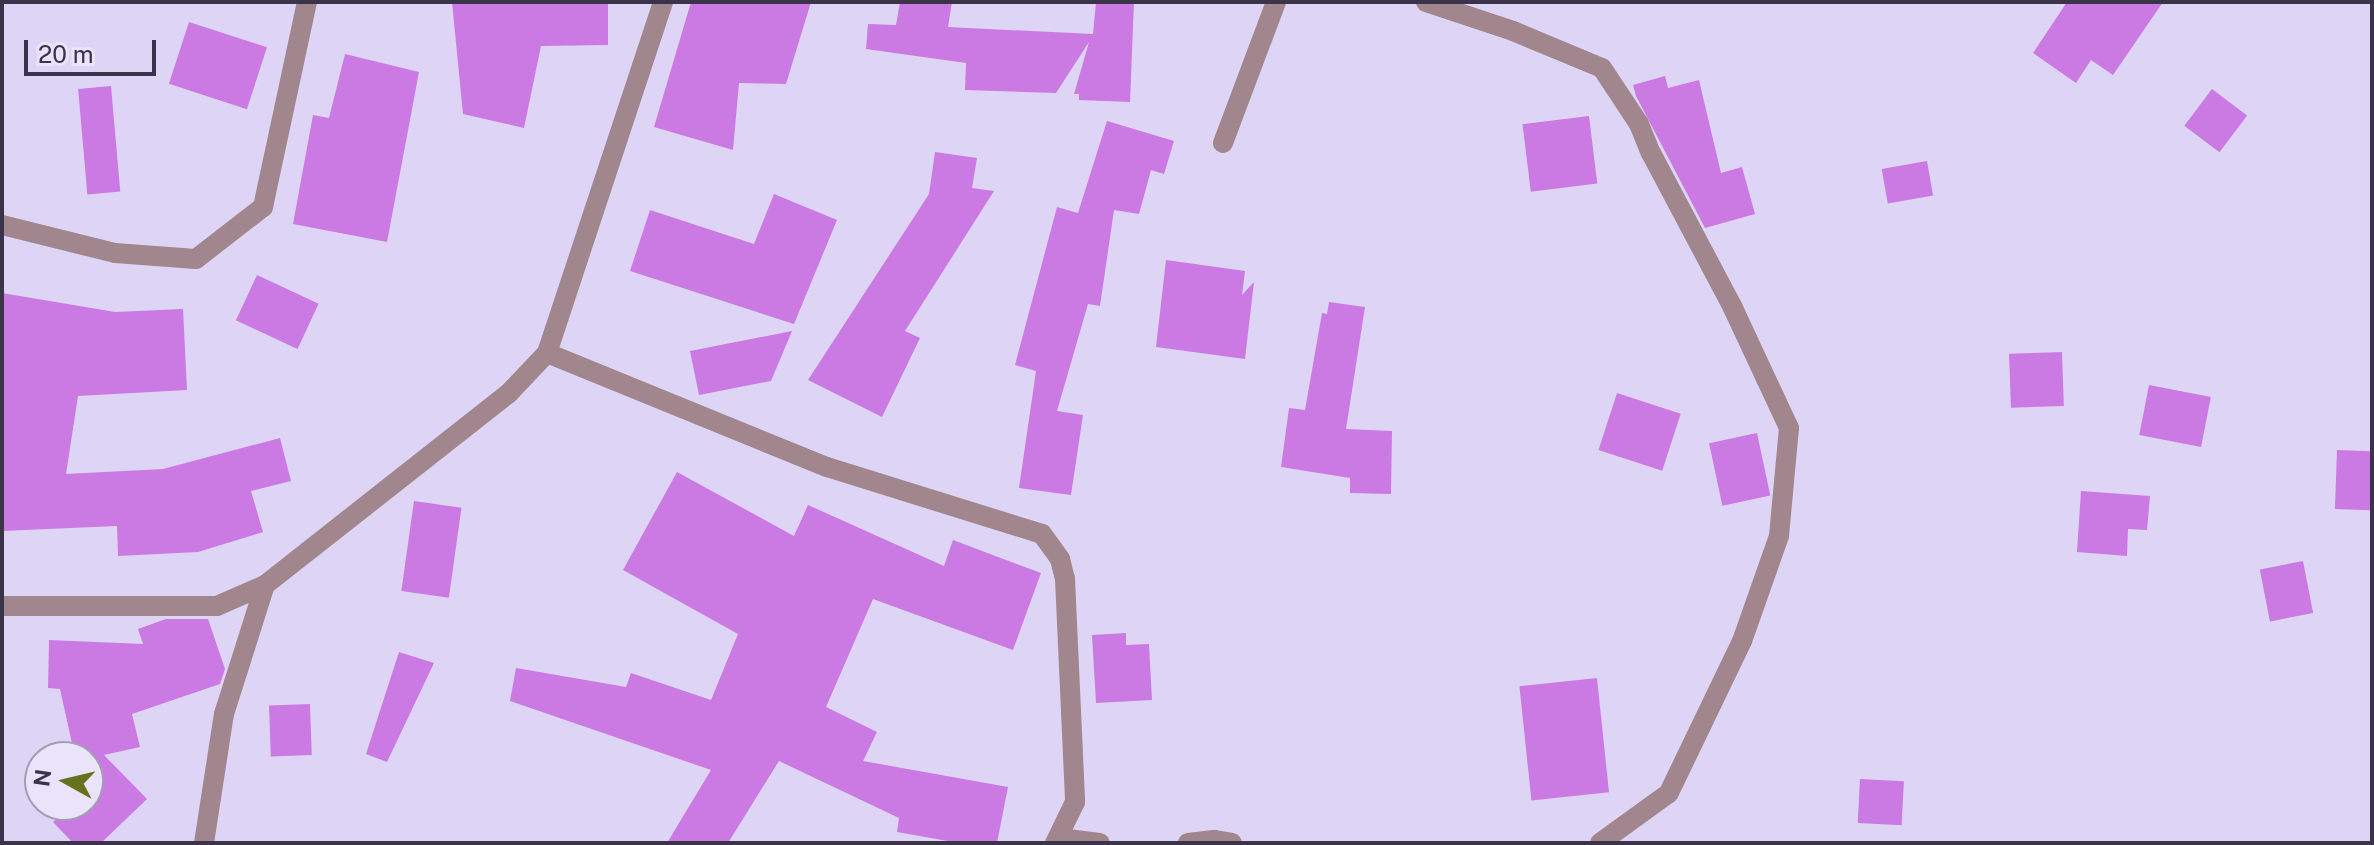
<!DOCTYPE html>
<html>
<head>
<meta charset="utf-8">
<style>
  body { margin:0 }
  #map { position:relative; width:2374px; height:845px; overflow:hidden; background:#ded5f6; font-family:"Public Sans",sans-serif }
  div>[style] { position:absolute }
  [style*='--x'] { left:calc(var(--x)*1px); top:calc(var(--y)*1px); width:calc(var(--w)*1px); rotate:calc(var(--a)*1deg) }
  .building>* { inset:0; background:#ca7ae2; transform-origin:0 0 }
  .minor>* { height:20px; margin:-10px; padding:0 10px; transform-origin:10px; border-radius:10px; background:#a1868e }
  span { translate:-50% -50%; white-space:nowrap; text-align:center; line-height:1.15; -webkit-text-stroke:7px #eae4fb; paint-order:stroke }
  .frame { position:absolute; inset:0; border:4px solid #3a3349; pointer-events:none }
  .north { position:absolute; left:24px; top:741px; width:80px; height:80px; box-sizing:border-box; background:#eae4fb; border:2px solid #a49db4; border-radius:50%; rotate:278deg; font-size:22px; font-weight:700; line-height:32px; text-align:center; color:#3a3349 }
  .north::after { content:''; display:block; margin:auto; width:28px; height:36px; background:#65721d; clip-path:polygon(50% 0,100% 100%,50% 72%,0 100%) }
  .scale { position:absolute; left:24px; top:40px; width:132px; height:36px; box-sizing:border-box; border:4px solid #3a3349; border-top:0; padding-left:10px; font-size:24px; line-height:28px; white-space:nowrap; color:#3a3349; -webkit-text-stroke:6px #eae4fb; paint-order:stroke }
</style>
</head>
<body>
<div id="map">
  <div class="building">
    <div style="clip-path:polygon(452px 2px,608px 2px,608px 45px,541px 46px,524px 128px,463px 114px)"></div>
    <div style="clip-path:polygon(691px 2px,811px 2px,786px 84px,739px 83px,733px 150px,654px 127px)"></div>
    <div style="clip-path:polygon(900px 2px,952px 2px,948px 27px,1093px 34px,1096px 2px,1134px 2px,1130px 102px,1079px 100px,1079px 94px,1074px 94px,1089px 42px,1056px 93px,965px 90px,966px 63px,866px 49px,868px 24px,896px 25px)"></div>
    <div style="clip-path:polygon(2067px 2px,2163px 2px,2113px 75px,2091px 60px,2076px 83px,2033px 53px)"></div>
    <div style="left:189px;top:22px;width:82px;height:65px;rotate:18deg"></div>
    <div style="clip-path:polygon(345px 54px,419px 72px,387px 242px,293px 224px,313px 115px,329px 118px)"></div>
    <div style="clip-path:polygon(1665px 76px,1668px 88px,1699px 80px,1721px 173px,1742px 167px,1755px 214px,1705px 228px,1636px 96px,1633px 85px)"></div>
    <div style="left:111px;top:86px;width:106px;height:33px;rotate:85deg"></div>
    <div style="left:2212px;top:89px;width:44px;height:46px;rotate:37deg"></div>
    <div style="left:1589px;top:116px;width:68px;height:67px;rotate:83deg"></div>
    <div style="clip-path:polygon(1107px 121px,1174px 141px,1164px 174px,1151px 170px,1139px 214px,1114px 210px,1100px 306px,1088px 304px,1057px 411px,1083px 415px,1071px 495px,1019px 488px,1036px 371px,1015px 365px,1057px 207px,1078px 213px)"></div>
    <div style="clip-path:polygon(935px 152px,977px 158px,972px 188px,994px 191px,905px 331px,920px 338px,882px 417px,808px 380px,929px 194px)"></div>
    <div style="left:1927px;top:161px;width:35px;height:46px;rotate:80deg"></div>
    <div style="clip-path:polygon(774px 194px,837px 220px,794px 324px,630px 271px,650px 210px,754px 244px)"></div>
    <div style="clip-path:polygon(1166px 260px,1245px 271px,1242px 295px,1254px 282px,1245px 359px,1156px 347px)"></div>
    <div style="left:257px;top:275px;width:68px;height:50px;rotate:25deg"></div>
    <div style="clip-path:polygon(2px 293px,115px 312px,183px 309px,187px 390px,78px 396px,66px 474px,163px 469px,280px 438px,291px 481px,251px 491px,263px 532px,198px 552px,118px 556px,117px 526px,2px 531px)"></div>
    <div style="clip-path:polygon(1329px 302px,1365px 307px,1346px 429px,1392px 431px,1391px 494px,1350px 493px,1350px 478px,1281px 467px,1289px 408px,1305px 410px,1322px 313px,1327px 314px)"></div>
    <div style="clip-path:polygon(792px 331px,771px 381px,699px 395px,690px 351px)"></div>
    <div style="left:2062px;top:352px;width:54px;height:53px;rotate:88deg"></div>
    <div style="left:2149px;top:385px;width:63px;height:51px;rotate:11deg"></div>
    <div style="left:1617px;top:393px;width:67px;height:60px;rotate:18deg"></div>
    <div style="left:1757px;top:433px;width:64px;height:49px;rotate:78deg"></div>
    <div style="left:2337px;top:450px;width:35px;height:59px;rotate:2deg"></div>
    <div style="clip-path:polygon(677px 472px,794px 536px,808px 505px,944px 566px,953px 540px,1041px 573px,1013px 650px,873px 599px,826px 707px,877px 732px,863px 761px,1008px 787px,997px 843px,959px 843px,897px 832px,899px 818px,779px 761px,728px 843px,667px 843px,711px 770px,510px 701px,516px 668px,626px 687px,631px 673px,711px 700px,738px 634px,623px 570px)"></div>
    <div style="clip-path:polygon(2081px 491px,2150px 496px,2147px 530px,2128px 529px,2127px 556px,2077px 552px)"></div>
    <div style="left:414px;top:501px;width:48px;height:91px;rotate:8deg"></div>
    <div style="left:2303px;top:561px;width:53px;height:44px;rotate:79deg"></div>
    <div style="clip-path:polygon(166px 619px,208px 619px,225px 669px,220px 684px,132px 714px,140px 747px,104px 755px,147px 799px,101px 843px,73px 843px,53px 822px,71px 805px,88px 805px,88px 757px,75px 757px,60px 689px,48px 688px,49px 640px,143px 644px,138px 629px)"></div>
    <div style="clip-path:polygon(1126px 633px,1126px 645px,1149px 644px,1152px 700px,1096px 703px,1092px 635px)"></div>
    <div style="clip-path:polygon(399px 652px,434px 663px,387px 762px,366px 754px)"></div>
    <div style="left:1597px;top:678px;width:115px;height:78px;rotate:84deg"></div>
    <div style="left:310px;top:704px;width:51px;height:41px;rotate:88deg"></div>
    <div style="left:1860px;top:779px;width:44px;height:44px;rotate:3deg"></div>
  </div>
  <div class="minor">
    <div style="--x:1426;--y:2;--w:92;--a:18.4"></div>
    <div style="--x:1513;--y:31;--w:96;--a:22.6"></div>
    <div style="--x:1602;--y:68;--w:67;--a:56.5"></div>
    <div style="--x:1639;--y:124;--w:31;--a:68"></div>
    <div style="--x:1651;--y:153;--w:175;--a:62.1"></div>
    <div style="--x:1733;--y:308;--w:132;--a:65"></div>
    <div style="--x:1789;--y:428;--w:108;--a:95.3"></div>
    <div style="--x:1779;--y:536;--w:111;--a:109.4"></div>
    <div style="--x:1742;--y:641;--w:169;--a:115.7"></div>
    <div style="--x:1669;--y:793;--w:85;--a:144.1"></div>
    <div style="--x:1223;--y:143;--w:151;--a:-69.4"></div>
    <div style="--x:2;--y:225;--w:116;--a:13.9"></div>
    <div style="--x:115;--y:253;--w:81;--a:4.2"></div>
    <div style="--x:196;--y:259;--w:85;--a:-37.8"></div>
    <div style="--x:263;--y:207;--w:210;--a:-77.9"></div>
    <div style="--x:547;--y:353;--w:302;--a:22.2"></div>
    <div style="--x:827;--y:467;--w:225;--a:17.3"></div>
    <div style="--x:1042;--y:534;--w:31;--a:54"></div>
    <div style="--x:1060;--y:559;--w:21;--a:76"></div>
    <div style="--x:1065;--y:579;--w:223;--a:87.4"></div>
    <div style="--x:1075;--y:802;--w:46;--a:116"></div>
    <div style="--x:2;--y:606;--w:215;--a:0"></div>
    <div style="--x:217;--y:606;--w:52;--a:-23.6"></div>
    <div style="--x:265;--y:585;--w:309;--a:-38.2"></div>
    <div style="--x:508;--y:394;--w:57;--a:-46.4"></div>
    <div style="--x:547;--y:353;--w:370;--a:-71.7"></div>
    <div style="--x:1059;--y:838;--w:41;--a:7"></div>
    <div style="--x:204;--y:843;--w:131;--a:-81.2"></div>
    <div style="--x:224;--y:714;--w:135;--a:-72.4"></div>
    <div style="--x:1188;--y:843;--w:26;--a:-7"></div>
    <div style="--x:1214;--y:840;--w:18;--a:9"></div>
  </div>
  <div class="frame"></div>
  <div class="north">N</div>
  <div class="scale">20 m</div>
</div>
</body>
</html>
